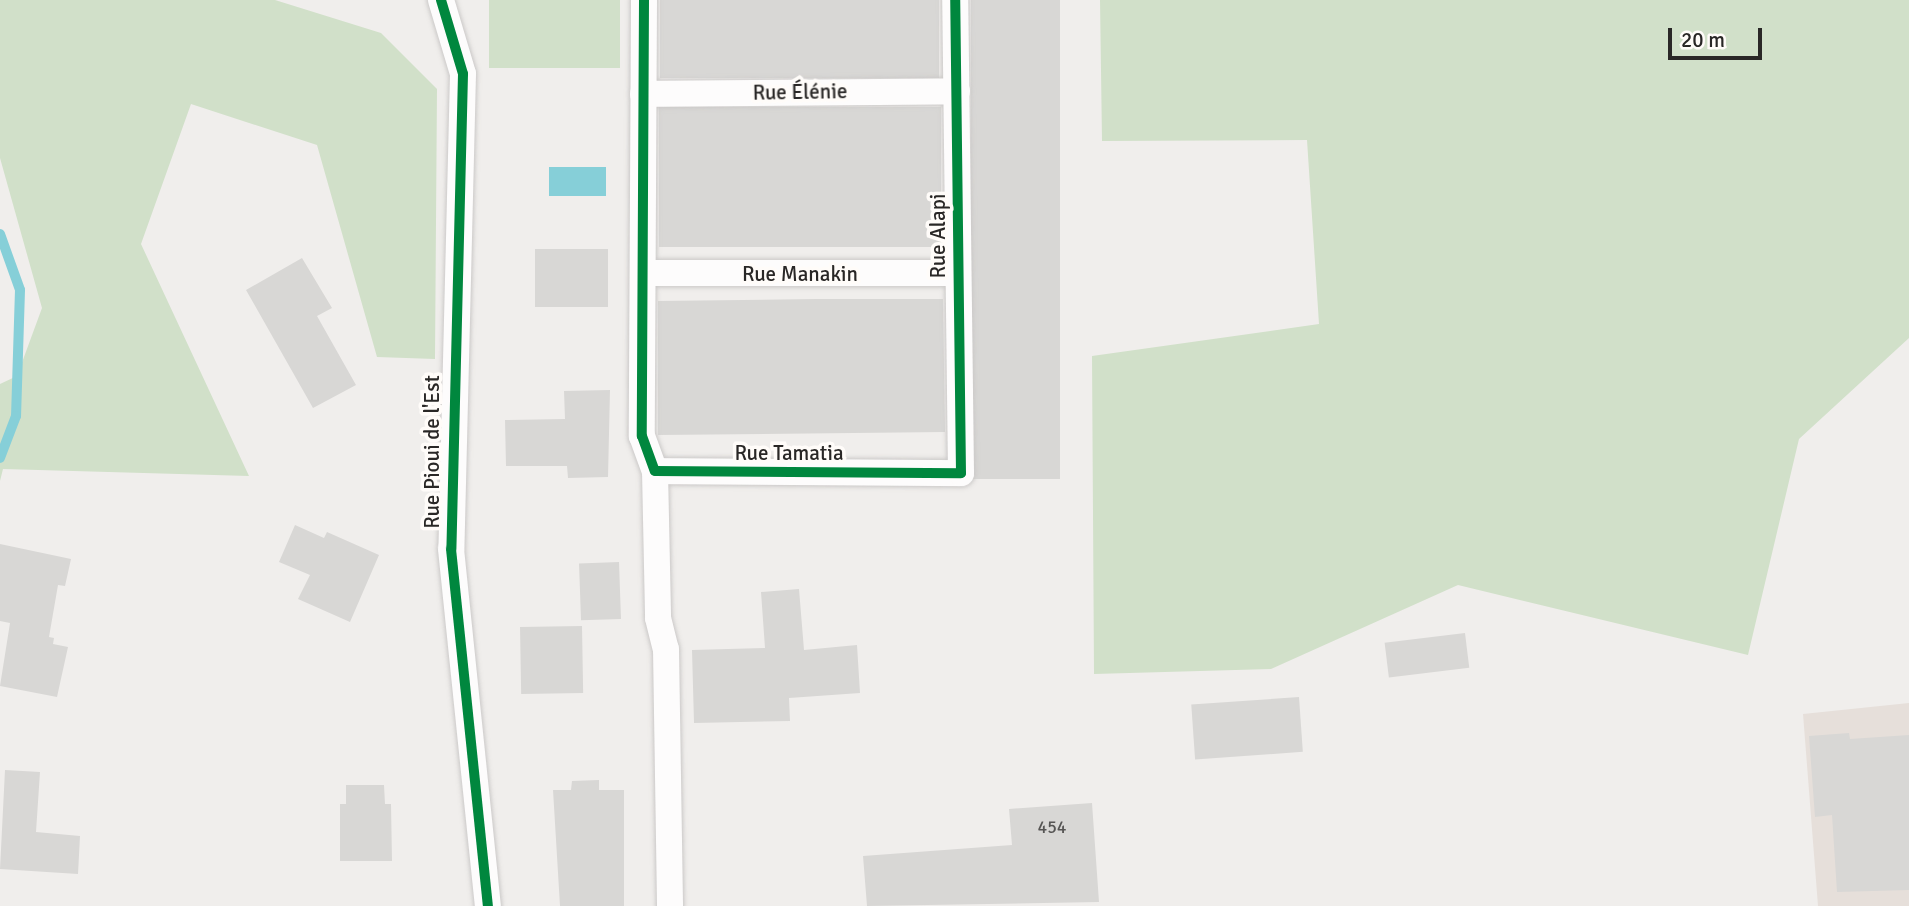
<!DOCTYPE html>
<html>
<head>
<meta charset="utf-8">
<style>
  body { margin:0 }
  #map { position:relative; width:1909px; height:906px; overflow:hidden; background:#f0eeec; font-family:Signika,sans-serif }
  div>[style] { position:absolute }
  [style*='--x'] { left:calc(var(--x)*1px); top:calc(var(--y)*1px); width:calc(var(--w)*1px); rotate:calc(var(--a)*1deg) }
  .built>* { inset:0; background:#e6dfda }
  .green>* { inset:0; background:#d1e0c9; transform-origin:0 0 }
  .water>* { inset:0; background:#86cfd8; transform-origin:0 0 }
  .stream>* { height:10px; margin:-5px; padding:0 5px; transform-origin:5px; border-radius:5px; background:#86cfd8 }
  .building>* { inset:0; background:#d8d7d5; transform-origin:0 0 }
  .roads { filter:drop-shadow(0 0 2px #cbc9c8) drop-shadow(0 0 2px #cbc9c8) }
  .minor>* { height:26px; margin:-13px; padding:0 13px; transform-origin:13px; border-radius:13px; background:#fdfcfc }
  .cycleway>* { height:10px; margin:-5px; padding:0 5px; transform-origin:5px; border-radius:5px; background:#00873e }
  span { translate:-50% -50%; white-space:nowrap; text-align:center; line-height:1.15; -webkit-text-stroke:7px #fffcf9; paint-order:stroke }
  .number-label { font-size:18px; color:#565554 }
  .number-label span { -webkit-text-stroke-width:0 }
  .street-label { font-size:21px; color:#292726 }
  .scale { position:absolute; left:1668px; top:28px; width:94px; height:32px; box-sizing:border-box; border:4px solid #292726; border-top:0; padding-left:9px; font-size:21px; line-height:24px; white-space:nowrap; color:#292726; -webkit-text-stroke:5px #fffcf9; paint-order:stroke }
</style>
</head>
<body>
<div id="map">
  <div class="built">
    <div style="clip-path:polygon(1909px 703px,1909px 906px,1818px 906px,1803px 714px)"></div>
  </div>
  <div class="green">
    <div style="clip-path:polygon(0 0,275px 0,381px 33px,437px 89px,435px 359px,377px 357px,317px 145px,191px 104px,141px 244px,249px 476px,3px 469px,0 481px,0 384px,17px 376px,42px 308px,0 158px)"></div>
    <div style="left:489px;top:0;width:131px;height:68px"></div>
    <div style="clip-path:polygon(1100px 0,1909px 0,1909px 338px,1799px 439px,1748px 655px,1458px 585px,1271px 669px,1094px 674px,1092px 356px,1319px 324px,1307px 140px,1102px 141px)"></div>
  </div>
  <div class="water">
    <div style="left:549px;top:167px;width:57px;height:29px"></div>
  </div>
  <div class="stream">
    <div style="--x:0;--y:234;--w:59;--a:70.3"></div>
    <div style="--x:20;--y:290;--w:126;--a:91.8"></div>
    <div style="--x:16;--y:416;--w:45;--a:110.9"></div>
  </div>
  <div class="building">
    <div style="left:660px;top:0;width:279px;height:78px"></div>
    <div style="left:971px;top:0;width:89px;height:479px"></div>
    <div style="left:941px;top:107px;width:140px;height:282px;rotate:90deg"></div>
    <div style="left:535px;top:249px;width:73px;height:58px"></div>
    <div style="clip-path:polygon(302px 258px,332px 308px,317px 316px,356px 385px,313px 408px,246px 290px)"></div>
    <div style="clip-path:polygon(816px 299px,943px 299px,945px 432px,658px 435px,658px 301px)"></div>
    <div style="clip-path:polygon(610px 390px,608px 477px,568px 478px,567px 466px,506px 466px,505px 420px,565px 419px,564px 391px)"></div>
    <div style="clip-path:polygon(295px 525px,324px 538px,327px 532px,379px 555px,350px 622px,298px 599px,310px 575px,279px 562px)"></div>
    <div style="clip-path:polygon(0 544px,71px 559px,65px 586px,58px 585px,49px 637px,54px 638px,53px 644px,68px 647px,57px 697px,0 686px,10px 623px,0 621px)"></div>
    <div style="left:619px;top:562px;width:57px;height:40px;rotate:88deg"></div>
    <div style="clip-path:polygon(799px 589px,804px 650px,857px 645px,860px 693px,789px 698px,790px 721px,694px 723px,692px 650px,765px 648px,761px 592px)"></div>
    <div style="left:582px;top:626px;width:67px;height:62px;rotate:89deg"></div>
    <div style="left:1465px;top:633px;width:35px;height:81px;rotate:83deg"></div>
    <div style="left:1299px;top:697px;width:55px;height:108px;rotate:86deg"></div>
    <div style="clip-path:polygon(1849px 733px,1850px 739px,1909px 735px,1909px 890px,1837px 892px,1832px 815px,1815px 817px,1809px 736px)"></div>
    <div style="clip-path:polygon(5px 770px,40px 772px,36px 832px,80px 836px,78px 874px,0 869px)"></div>
    <div style="clip-path:polygon(599px 780px,599px 790px,624px 790px,624px 906px,560px 906px,553px 790px,571px 790px,572px 781px)"></div>
    <div style="clip-path:polygon(346px 785px,384px 785px,385px 804px,391px 804px,392px 861px,340px 861px,340px 804px,346px 804px)"></div>
    <div style="clip-path:polygon(1092px 803px,1099px 902px,867px 906px,863px 856px,1012px 845px,1009px 809px)"></div>
  </div>
  <div class="roads">
    <div class="minor">
      <div style="--x:441;--y:0;--w:77;--a:73.4"></div>
      <div style="--x:463;--y:74;--w:475;--a:91.4"></div>
      <div style="--x:451;--y:549;--w:359;--a:84.1"></div>
      <div style="--x:644;--y:0;--w:436;--a:90.3"></div>
      <div style="--x:642;--y:436;--w:37;--a:70"></div>
      <div style="--x:655;--y:471;--w:306;--a:0.4"></div>
      <div style="--x:961;--y:473;--w:473;--a:-90.7"></div>
      <div style="--x:643;--y:94;--w:314;--a:-0.5"></div>
      <div style="--x:643;--y:273;--w:315;--a:0"></div>
      <div style="--x:655;--y:471;--w:147;--a:88.8"></div>
      <div style="--x:658;--y:618;--w:32;--a:76"></div>
      <div style="--x:666;--y:649;--w:257;--a:89.1"></div>
    </div>
  </div>
  <div class="cycleway">
    <div style="--x:441;--y:0;--w:77;--a:73.4"></div>
    <div style="--x:463;--y:74;--w:475;--a:91.4"></div>
    <div style="--x:451;--y:549;--w:359;--a:84.1"></div>
    <div style="--x:644;--y:0;--w:436;--a:90.3"></div>
    <div style="--x:642;--y:436;--w:37;--a:70"></div>
    <div style="--x:655;--y:471;--w:306;--a:0.4"></div>
    <div style="--x:961;--y:473;--w:473;--a:-90.7"></div>
  </div>
  <div class="number-label">
    <span style="left:1052px;top:827px">454</span>
  </div>
  <div class="street-label">
    <span style="left:800px;top:92px;rotate:-1deg">Rue Élénie</span>
    <span style="left:938px;top:236px;rotate:-90deg">Rue Alapi</span>
    <span style="left:800px;top:274px">Rue Manakin</span>
    <span style="left:432px;top:452px;rotate:-90deg">Rue Pioui de l'Est</span>
    <span style="left:789px;top:453px">Rue Tamatia</span>
  </div>
  <div class="scale">20 m</div>
</div>
</body>
</html>
